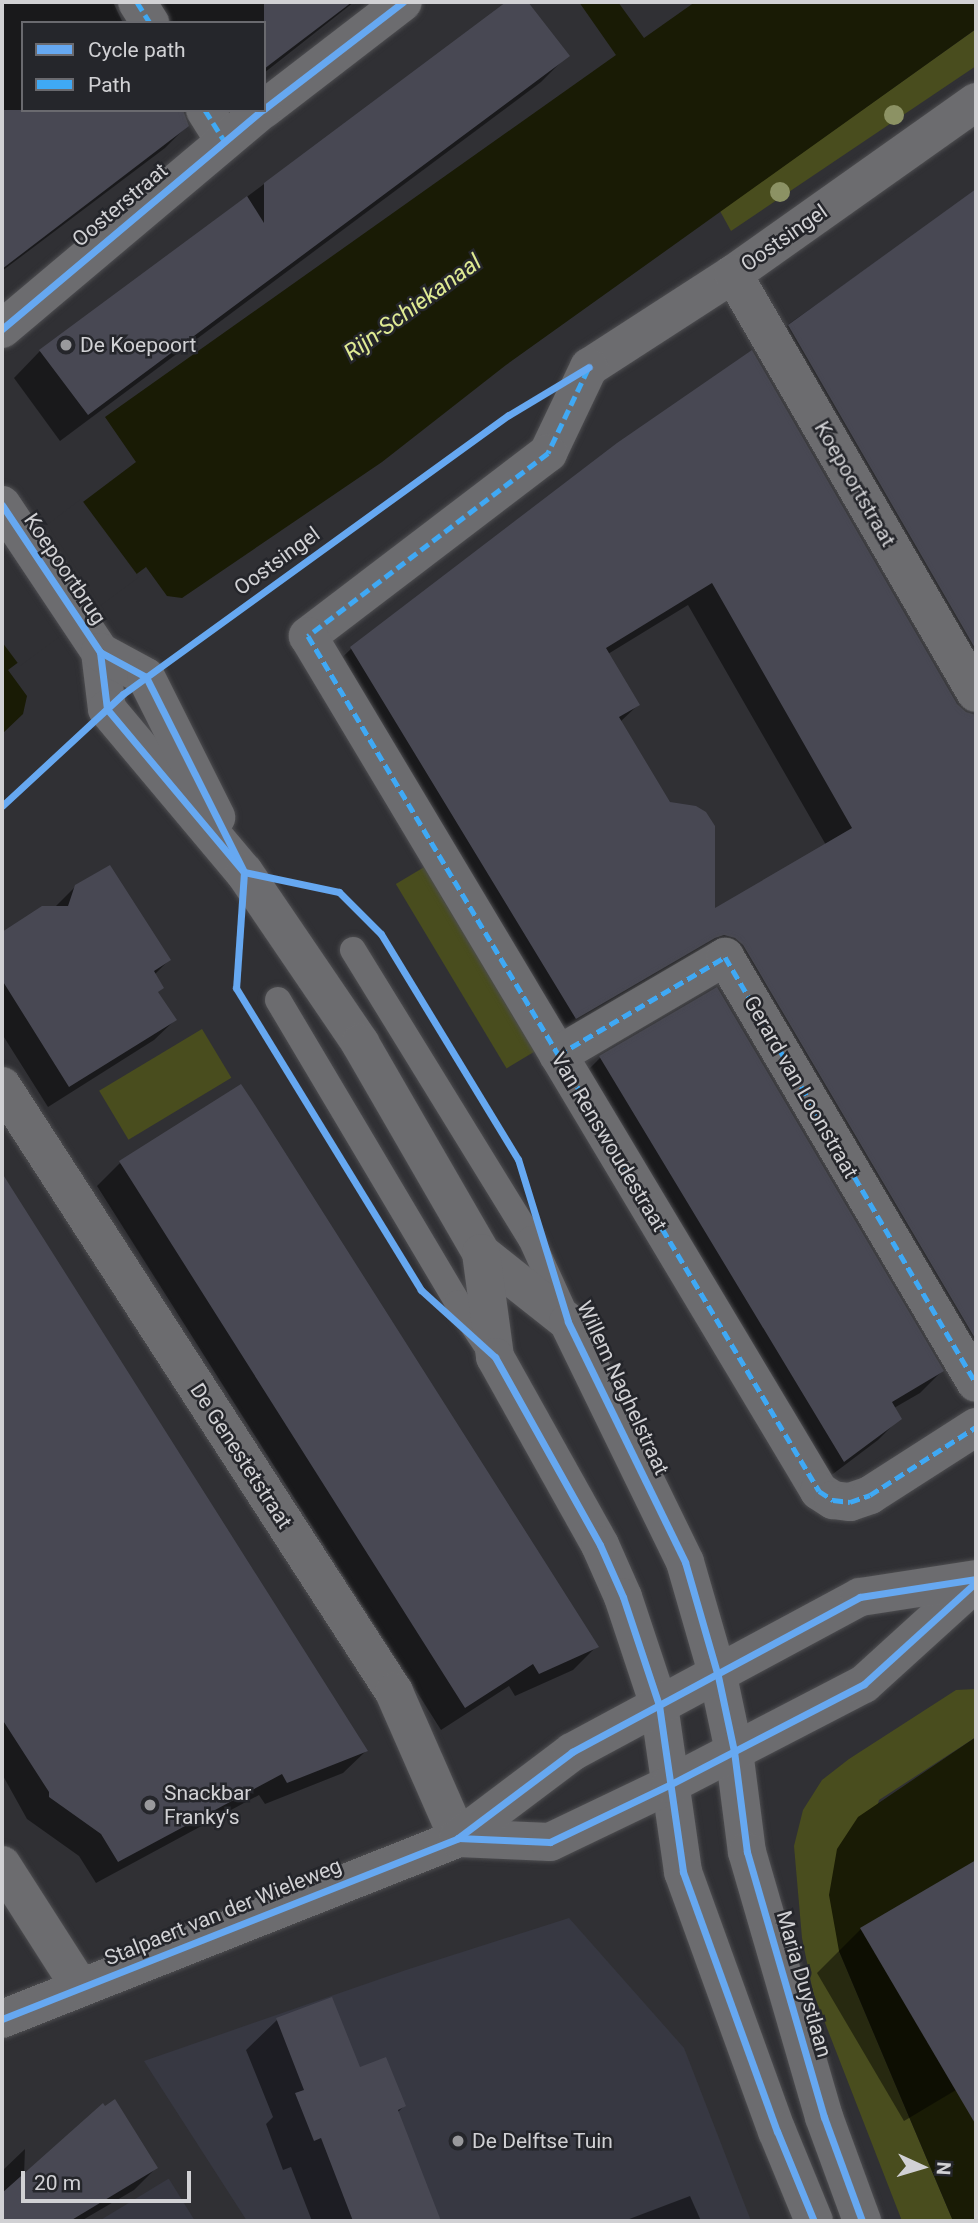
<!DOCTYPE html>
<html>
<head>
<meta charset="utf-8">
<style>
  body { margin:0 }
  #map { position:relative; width:978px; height:2223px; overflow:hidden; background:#303034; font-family:Roboto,sans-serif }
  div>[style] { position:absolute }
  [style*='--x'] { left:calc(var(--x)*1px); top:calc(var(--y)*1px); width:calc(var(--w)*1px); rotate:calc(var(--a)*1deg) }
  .built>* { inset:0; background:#373842 }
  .green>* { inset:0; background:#494d1e; transform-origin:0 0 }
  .water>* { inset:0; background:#191b05 }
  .pier>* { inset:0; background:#303034 }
  .shadow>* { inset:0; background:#0007 }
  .building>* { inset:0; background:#484853 }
  .roads { filter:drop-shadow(0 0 2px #4d4d50) drop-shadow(0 0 2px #4d4d50) }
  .service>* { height:26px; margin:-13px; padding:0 13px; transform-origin:13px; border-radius:13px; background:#6c6c6f }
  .pedestrian>* { height:38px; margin:-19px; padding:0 19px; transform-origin:19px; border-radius:19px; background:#6c6c6f }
  .minor>* { height:38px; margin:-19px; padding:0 19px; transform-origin:19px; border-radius:19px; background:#6c6c6f }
  .secondary>* { height:38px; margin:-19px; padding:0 19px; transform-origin:19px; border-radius:19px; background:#6c6c6f }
  .quiet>* { height:5px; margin-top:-2.5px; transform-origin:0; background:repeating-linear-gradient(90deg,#3fa9f5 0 10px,transparent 0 15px) }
  .cycleway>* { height:7px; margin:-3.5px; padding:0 3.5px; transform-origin:3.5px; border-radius:3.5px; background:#66a8f1 }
  .trees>* { width:20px; height:20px; margin:-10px; border-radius:50%; background:#8c9264 }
  .dots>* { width:19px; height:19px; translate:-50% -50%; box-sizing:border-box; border:4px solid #25262b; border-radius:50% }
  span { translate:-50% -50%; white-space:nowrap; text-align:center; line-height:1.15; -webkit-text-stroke:5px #25262b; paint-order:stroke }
  .street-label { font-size:21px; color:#d1d1d4 }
  .poi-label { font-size:21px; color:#d1d1d4 }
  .left { translate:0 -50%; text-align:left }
  .water-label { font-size:23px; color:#dfea93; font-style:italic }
  .frame { position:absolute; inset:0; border:4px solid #d1d1d4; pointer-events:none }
  .legend { position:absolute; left:21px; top:21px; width:245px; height:91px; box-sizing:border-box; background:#25262b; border:2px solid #6a6a6f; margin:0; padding:9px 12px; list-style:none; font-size:21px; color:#d1d1d4 }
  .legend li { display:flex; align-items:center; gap:14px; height:35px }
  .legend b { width:35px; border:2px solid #6a6a6f }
  .north { position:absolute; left:887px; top:2132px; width:70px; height:70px; -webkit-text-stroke:5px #25262b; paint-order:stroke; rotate:94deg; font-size:19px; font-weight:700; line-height:28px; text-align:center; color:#d1d1d4 }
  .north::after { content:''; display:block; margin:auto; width:24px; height:32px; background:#d1d1d4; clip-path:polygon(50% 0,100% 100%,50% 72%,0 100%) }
  .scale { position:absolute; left:21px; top:2171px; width:170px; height:32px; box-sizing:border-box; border:4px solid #d1d1d4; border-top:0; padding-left:9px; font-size:21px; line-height:24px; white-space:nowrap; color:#d1d1d4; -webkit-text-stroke:5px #25262b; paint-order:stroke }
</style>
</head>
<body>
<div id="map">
  <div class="built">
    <div style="clip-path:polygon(569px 1918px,684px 2048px,751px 2221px,247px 2221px,144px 2061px,406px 1970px)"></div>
    <div style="clip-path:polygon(169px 2179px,195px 2221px,99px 2221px,168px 2179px)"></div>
  </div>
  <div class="green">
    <div style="clip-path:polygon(976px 29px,976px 66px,731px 231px,720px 211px)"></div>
    <div style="left:431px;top:863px;width:215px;height:41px;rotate:59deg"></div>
    <div style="left:202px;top:1029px;width:57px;height:120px;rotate:59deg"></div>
    <div style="clip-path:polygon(976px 1689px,976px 1737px,879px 1800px,839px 1951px,953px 2221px,902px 2221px,813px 1992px,802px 1938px,794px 1846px,803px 1810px,822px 1780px,849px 1759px,956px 1690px)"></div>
  </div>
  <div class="water">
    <div style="clip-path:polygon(579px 2px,618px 2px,644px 38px,695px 2px,976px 2px,976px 29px,506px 365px,382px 462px,182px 598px,167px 596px,146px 567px,8px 670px,27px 696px,23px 714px,2px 734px,2px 563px,136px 462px,105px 417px,616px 55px)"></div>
    <div style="clip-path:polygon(976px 1737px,976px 1854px,967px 2067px,976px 2086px,976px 2221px,953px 2221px,839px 1951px,829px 1895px,837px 1849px,858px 1817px)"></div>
  </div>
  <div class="pier">
    <div style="clip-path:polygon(81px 499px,139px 577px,20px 666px,2px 642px,2px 559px)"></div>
  </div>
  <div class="shadow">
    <div style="clip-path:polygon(2px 2px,354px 2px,264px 73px,264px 23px,138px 23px,125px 5px,113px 2px,123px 23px,23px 23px,23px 110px,187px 126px,165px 148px,2px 271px)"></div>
    <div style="clip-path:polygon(508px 2px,526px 2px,567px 56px,541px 82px,60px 441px,14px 378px,40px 351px)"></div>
    <div style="clip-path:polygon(evenodd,976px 191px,976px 1365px,721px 969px,552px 1041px,328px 671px,352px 648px,618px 444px,964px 713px,975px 716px,972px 706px,766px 348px,789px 324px,976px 191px,688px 605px,826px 845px,713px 911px,669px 803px,620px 722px,638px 705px,608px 654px,688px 605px)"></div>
    <div style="clip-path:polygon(76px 886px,169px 960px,154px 975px,157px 993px,175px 1020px,154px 1040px,48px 1107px,2px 1034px,2px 936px,54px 908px)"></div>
    <div style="clip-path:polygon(717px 989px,942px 1371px,920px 1393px,894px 1408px,900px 1418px,878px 1440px,821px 1483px,578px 1080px,600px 1058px)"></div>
    <div style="clip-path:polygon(120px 1163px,597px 1646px,573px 1670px,515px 1696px,509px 1686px,441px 1730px,97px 1186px)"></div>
    <div style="clip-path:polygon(2px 1175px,366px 1751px,343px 1773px,265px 1804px,259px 1795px,96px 1883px,79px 1856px,27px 1819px,2px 1774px)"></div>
    <div style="clip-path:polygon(976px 1862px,976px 2078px,904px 2121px,817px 1973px,861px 1929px)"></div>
    <div style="clip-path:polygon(331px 1999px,359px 2069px,404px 2106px,398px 2112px,439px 2221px,312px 2221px,291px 2167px,283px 2170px,266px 2124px,273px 2117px,246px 2050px,277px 2020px)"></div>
    <div style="clip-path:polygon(25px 2149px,24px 2176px,156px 2168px,134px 2190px,81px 2221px,2px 2221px,2px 2171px)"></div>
    <div style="clip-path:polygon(690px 2196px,701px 2221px,624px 2221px)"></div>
  </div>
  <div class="building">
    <div style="clip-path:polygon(264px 2px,352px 2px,264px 69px)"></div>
    <div style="clip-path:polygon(506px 2px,528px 2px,570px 56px,88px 415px,39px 350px,247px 196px,264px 223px,264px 183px)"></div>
    <div style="clip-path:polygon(2px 110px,183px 110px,189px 126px,2px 269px)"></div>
    <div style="clip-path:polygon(976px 189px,976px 650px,788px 325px)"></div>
    <div style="clip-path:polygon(evenodd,752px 350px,957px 704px,966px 712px,976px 715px,976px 1340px,743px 945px,735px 938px,724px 935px,715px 938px,576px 1019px,350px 647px,617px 443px,752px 350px,712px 583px,852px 828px,715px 908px,715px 826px,706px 812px,696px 806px,670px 802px,619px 717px,640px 705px,606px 648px,712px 583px)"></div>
    <div style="clip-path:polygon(110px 865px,171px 960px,154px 971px,164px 988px,158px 992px,177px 1020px,69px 1087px,2px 980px,2px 932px,42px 906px,68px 906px,75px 885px)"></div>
    <div style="clip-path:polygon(717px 987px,944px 1371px,892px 1402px,902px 1419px,844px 1462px,599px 1056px)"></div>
    <div style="clip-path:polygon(241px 1084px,253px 1102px,599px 1647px,539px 1674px,533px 1664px,465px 1708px,119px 1161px)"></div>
    <div style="clip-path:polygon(2px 1173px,368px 1751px,287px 1783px,282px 1774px,118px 1862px,101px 1834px,49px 1797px,49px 1792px,2px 1719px)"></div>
    <div style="clip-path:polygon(976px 1860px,976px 2125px,860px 1928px)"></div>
    <div style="clip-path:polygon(332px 1997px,360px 2067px,386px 2057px,406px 2106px,398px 2110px,441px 2221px,353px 2221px,321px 2138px,314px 2141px,295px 2093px,304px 2090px,276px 2018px)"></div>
    <div style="clip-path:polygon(115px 2099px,158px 2168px,70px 2221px,2px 2221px,2px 2193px,103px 2103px,105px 2106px)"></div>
  </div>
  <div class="roads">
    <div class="service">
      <div style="--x:353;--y:950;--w:339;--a:58.4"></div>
      <div style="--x:531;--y:1239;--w:82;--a:65.6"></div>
      <div style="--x:278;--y:1000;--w:352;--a:59.3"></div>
      <div style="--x:458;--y:1303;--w:59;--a:56"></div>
    </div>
    <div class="pedestrian">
      <div style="--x:137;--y:2;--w:25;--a:58"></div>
      <div style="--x:205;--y:110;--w:36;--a:58"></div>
    </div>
    <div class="minor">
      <div style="--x:976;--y:102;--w:298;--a:144.7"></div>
      <div style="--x:733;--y:274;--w:171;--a:147.1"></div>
      <div style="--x:589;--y:367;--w:95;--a:115.5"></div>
      <div style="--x:548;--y:453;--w:302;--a:142.7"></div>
      <div style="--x:308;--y:636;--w:996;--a:59.13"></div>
      <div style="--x:819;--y:1491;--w:17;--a:33"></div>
      <div style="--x:833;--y:1500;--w:17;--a:7"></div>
      <div style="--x:850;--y:1502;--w:21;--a:-19"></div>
      <div style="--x:870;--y:1495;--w:126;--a:-32.7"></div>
      <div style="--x:264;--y:109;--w:175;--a:-37.6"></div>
      <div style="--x:733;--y:274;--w:484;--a:59.9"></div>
      <div style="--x:2;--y:329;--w:340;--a:-40.1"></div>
      <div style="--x:2;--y:505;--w:177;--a:56.3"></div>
      <div style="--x:100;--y:652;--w:57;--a:83"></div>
      <div style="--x:107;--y:709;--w:213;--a:50"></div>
      <div style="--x:244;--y:872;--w:207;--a:55.8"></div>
      <div style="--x:360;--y:1043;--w:242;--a:60"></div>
      <div style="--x:481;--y:1253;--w:111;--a:38.4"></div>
      <div style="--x:568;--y:1322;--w:267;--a:64"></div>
      <div style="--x:685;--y:1562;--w:119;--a:73.9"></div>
      <div style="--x:718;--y:1676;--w:77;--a:78"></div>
      <div style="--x:734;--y:1751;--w:102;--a:82.7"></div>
      <div style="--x:747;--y:1852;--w:276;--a:73.8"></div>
      <div style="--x:824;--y:2117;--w:111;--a:69.9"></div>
      <div style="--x:100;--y:652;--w:52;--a:28.5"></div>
      <div style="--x:146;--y:677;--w:157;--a:63.4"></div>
      <div style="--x:558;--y:1055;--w:194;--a:-30.4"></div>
      <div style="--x:725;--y:957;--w:494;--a:59.5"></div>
      <div style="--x:2;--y:1086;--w:722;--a:57.1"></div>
      <div style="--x:394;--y:1692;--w:159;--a:66.3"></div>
      <div style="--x:481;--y:1253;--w:105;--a:82.3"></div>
      <div style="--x:495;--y:1357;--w:215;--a:60.8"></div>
      <div style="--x:600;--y:1545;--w:57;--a:66.1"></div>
      <div style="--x:623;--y:1597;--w:114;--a:71.6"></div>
      <div style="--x:659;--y:1705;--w:169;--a:81.8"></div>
      <div style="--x:683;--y:1872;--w:276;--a:70.1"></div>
      <div style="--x:777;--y:2131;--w:97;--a:67.7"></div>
      <div style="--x:2;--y:1865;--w:145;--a:57.4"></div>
    </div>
    <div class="secondary">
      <div style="--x:458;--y:1838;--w:92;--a:2.5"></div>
      <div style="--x:550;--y:1842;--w:134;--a:-25.6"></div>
      <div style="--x:671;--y:1784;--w:217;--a:-27.4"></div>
      <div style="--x:864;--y:1684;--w:151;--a:-42.3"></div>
      <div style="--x:2;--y:2019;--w:491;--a:-21.6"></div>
      <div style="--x:458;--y:1838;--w:143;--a:-37"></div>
      <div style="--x:572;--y:1752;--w:327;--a:-28.3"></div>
      <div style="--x:860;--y:1597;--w:117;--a:-8.8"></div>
    </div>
  </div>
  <div class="quiet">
    <div style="--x:137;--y:2;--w:25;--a:58"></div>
    <div style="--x:205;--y:110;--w:36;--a:58"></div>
    <div style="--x:588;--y:369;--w:93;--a:115.5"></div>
    <div style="--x:548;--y:453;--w:302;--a:142.7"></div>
    <div style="--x:308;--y:636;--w:996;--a:59.13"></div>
    <div style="--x:819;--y:1491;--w:17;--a:33"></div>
    <div style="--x:833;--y:1500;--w:17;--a:7"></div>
    <div style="--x:850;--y:1502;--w:21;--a:-19"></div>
    <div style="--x:870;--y:1495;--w:126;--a:-32.7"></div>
    <div style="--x:558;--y:1055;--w:194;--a:-30.4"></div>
    <div style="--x:725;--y:957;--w:494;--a:59.5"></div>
  </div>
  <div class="cycleway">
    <div style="--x:264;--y:109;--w:175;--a:-37.6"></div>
    <div style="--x:2;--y:329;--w:340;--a:-40.1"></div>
    <div style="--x:2;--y:505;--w:177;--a:56.3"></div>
    <div style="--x:100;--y:652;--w:57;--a:83"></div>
    <div style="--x:107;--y:709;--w:213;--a:50"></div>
    <div style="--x:244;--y:872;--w:97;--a:11.9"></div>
    <div style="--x:339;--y:892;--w:59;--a:45"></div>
    <div style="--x:381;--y:934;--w:263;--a:58.7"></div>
    <div style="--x:518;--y:1159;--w:170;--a:72.9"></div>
    <div style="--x:568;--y:1322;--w:267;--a:64"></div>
    <div style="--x:685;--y:1562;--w:119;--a:73.9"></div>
    <div style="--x:718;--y:1676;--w:77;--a:78"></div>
    <div style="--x:734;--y:1751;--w:102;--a:82.7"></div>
    <div style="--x:747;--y:1852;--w:276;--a:73.8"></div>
    <div style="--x:824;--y:2117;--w:111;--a:69.9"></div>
    <div style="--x:100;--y:652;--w:52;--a:28.5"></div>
    <div style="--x:146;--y:677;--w:218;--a:63.3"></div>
    <div style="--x:244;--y:872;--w:116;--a:93.9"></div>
    <div style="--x:236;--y:988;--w:354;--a:58.5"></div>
    <div style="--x:421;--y:1290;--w:100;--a:42.2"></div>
    <div style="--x:495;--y:1357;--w:215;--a:60.8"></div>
    <div style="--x:600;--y:1545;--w:57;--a:66.1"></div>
    <div style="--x:623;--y:1597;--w:114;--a:71.6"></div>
    <div style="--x:659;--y:1705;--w:169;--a:81.8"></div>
    <div style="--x:683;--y:1872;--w:276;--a:70.1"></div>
    <div style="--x:777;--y:2131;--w:97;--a:67.7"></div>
    <div style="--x:2;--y:806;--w:165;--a:-42.8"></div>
    <div style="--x:123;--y:694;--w:476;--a:-35.9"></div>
    <div style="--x:509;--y:415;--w:93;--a:-31"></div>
    <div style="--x:458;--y:1838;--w:92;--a:2.5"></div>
    <div style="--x:550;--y:1842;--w:134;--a:-25.6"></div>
    <div style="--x:671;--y:1784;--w:217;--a:-27.4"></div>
    <div style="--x:864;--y:1684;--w:151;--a:-42.3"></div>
    <div style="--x:2;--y:2019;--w:491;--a:-21.6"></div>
    <div style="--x:458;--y:1838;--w:143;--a:-37"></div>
    <div style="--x:572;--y:1752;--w:327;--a:-28.3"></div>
    <div style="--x:860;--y:1597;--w:117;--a:-8.8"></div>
  </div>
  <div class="trees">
    <div style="left:894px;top:115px"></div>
    <div style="left:780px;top:192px"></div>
  </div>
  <div class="dots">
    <div style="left:66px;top:345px;background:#99999c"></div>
    <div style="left:150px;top:1805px;background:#99999c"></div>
    <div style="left:458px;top:2141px;background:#99999c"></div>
  </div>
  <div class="street-label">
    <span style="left:120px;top:205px;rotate:-40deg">Oosterstraat</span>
    <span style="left:784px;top:238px;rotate:-35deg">Oostsingel</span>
    <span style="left:855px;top:484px;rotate:60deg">Koepoortstraat</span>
    <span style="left:277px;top:561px;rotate:-36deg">Oostsingel</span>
    <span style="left:65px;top:569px;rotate:56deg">Koepoortbrug</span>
    <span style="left:801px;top:1087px;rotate:60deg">Gerard van Loonstraat</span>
    <span style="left:609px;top:1142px;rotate:59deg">Van Renswoudestraat</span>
    <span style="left:623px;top:1388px;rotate:65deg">Willem Naghelstraat</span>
    <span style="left:241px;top:1456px;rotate:57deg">De Genestetstraat</span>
    <span style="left:223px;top:1912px;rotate:-22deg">Stalpaert van der Wieleweg</span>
    <span style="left:804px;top:1984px;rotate:74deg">Maria Duystlaan</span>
  </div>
  <div class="poi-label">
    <span class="left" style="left:80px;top:345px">De Koepoort</span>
    <span class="left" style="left:164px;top:1805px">Snackbar<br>Franky's</span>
    <span class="left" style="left:472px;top:2141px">De Delftse Tuin</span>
  </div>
  <div class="water-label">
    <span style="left:413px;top:308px;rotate:-36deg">Rijn-Schiekanaal</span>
  </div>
  <div class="frame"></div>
  <ul class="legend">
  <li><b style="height:9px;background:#66a8f1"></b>Cycle path</li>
  <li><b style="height:9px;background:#3fa9f5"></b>Path</li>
  </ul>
  <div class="north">N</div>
  <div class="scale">20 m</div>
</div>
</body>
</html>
